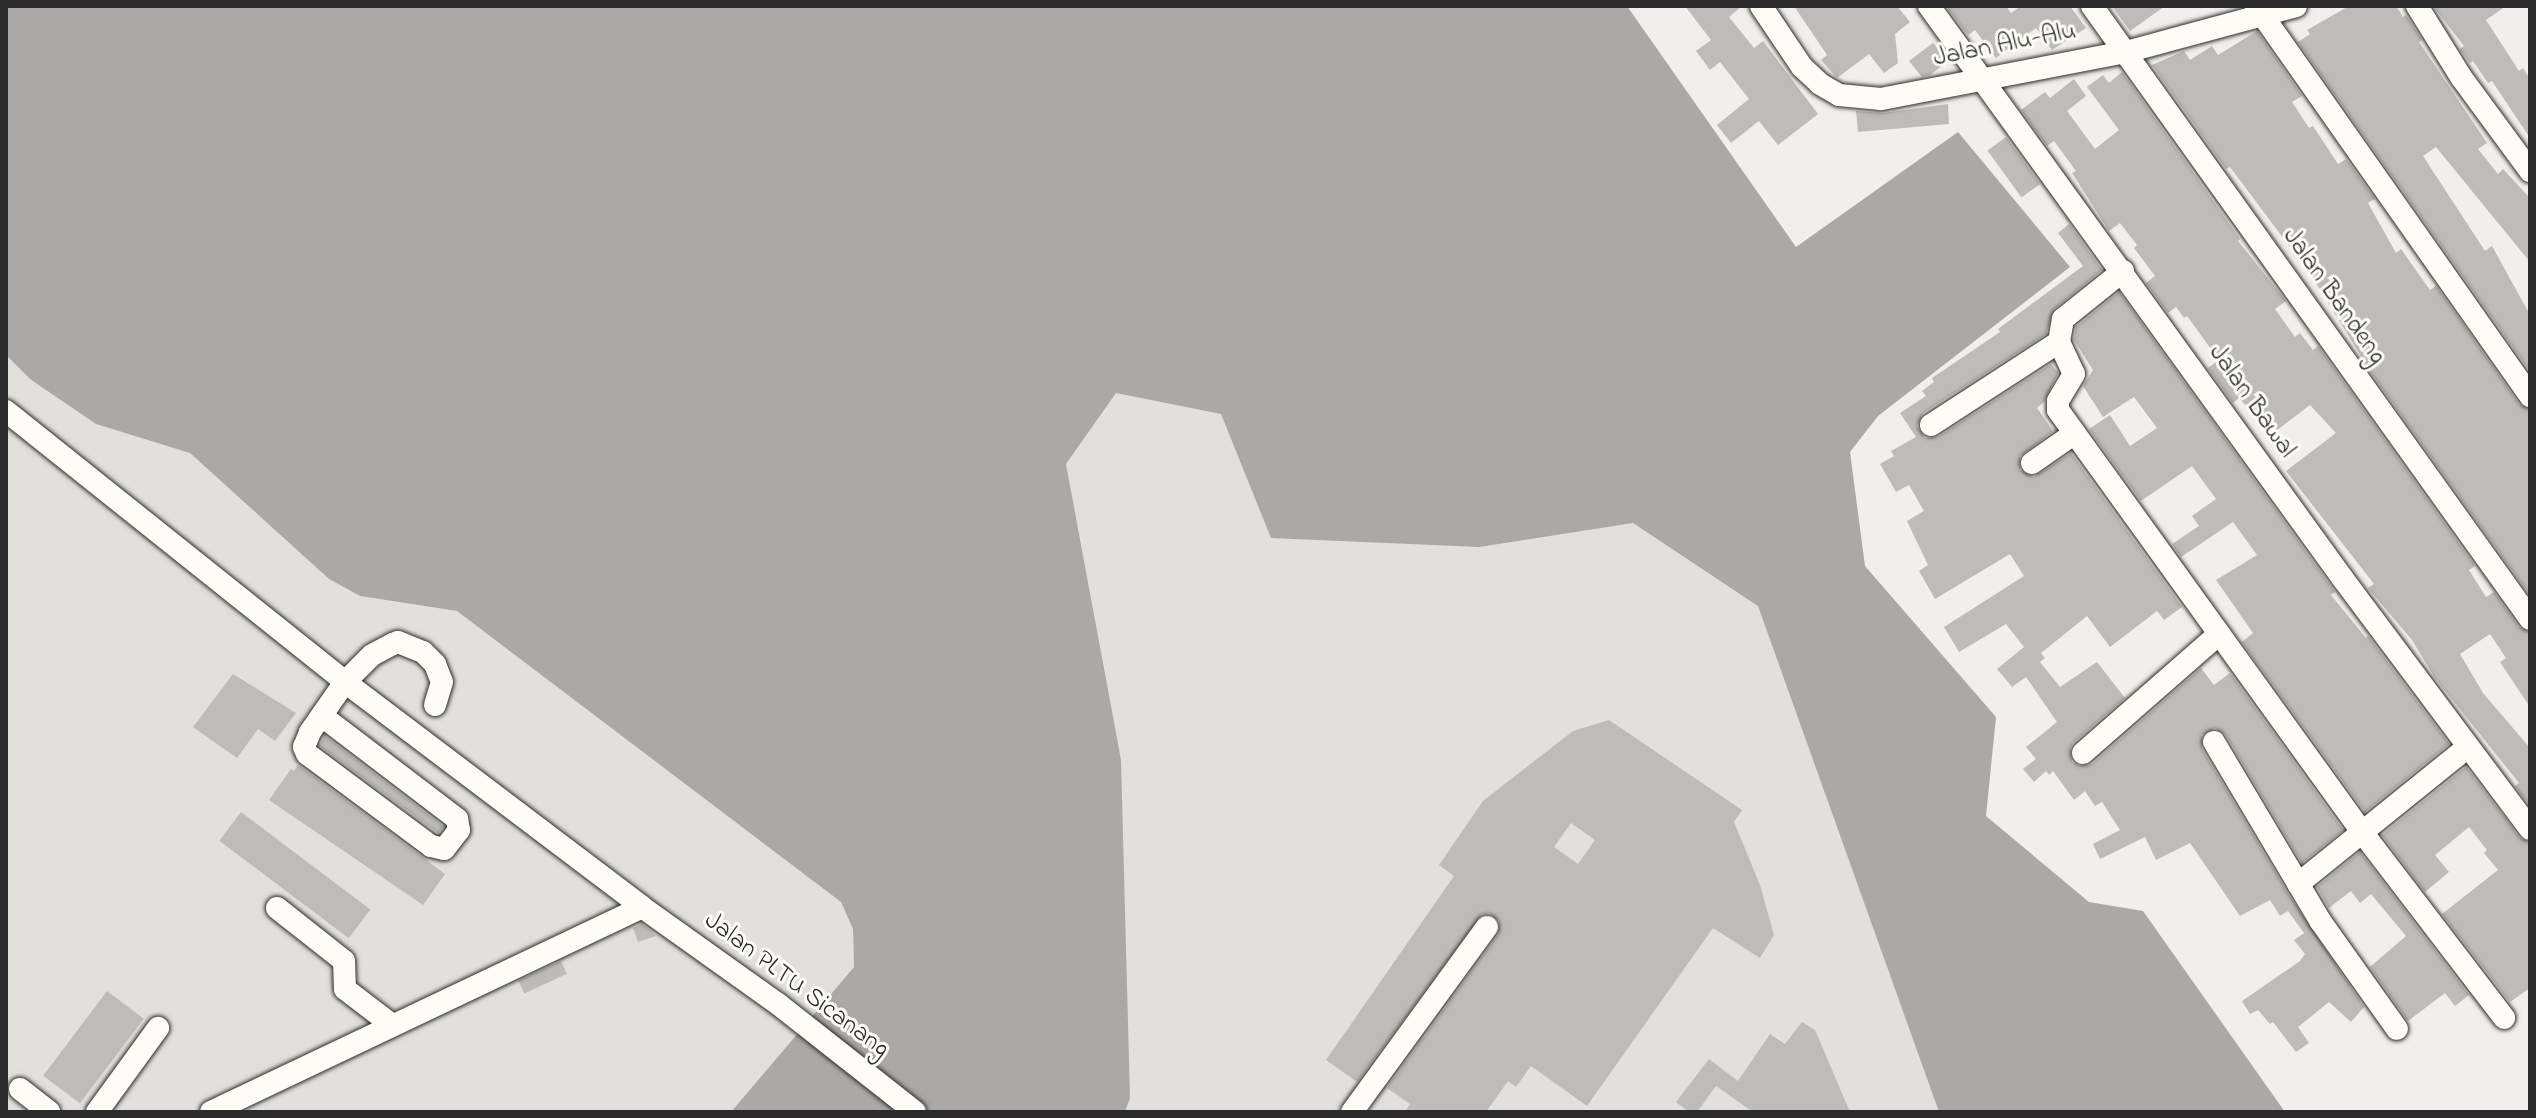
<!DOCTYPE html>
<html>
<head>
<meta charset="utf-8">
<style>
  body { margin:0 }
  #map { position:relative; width:2536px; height:1118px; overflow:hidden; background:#f0efeb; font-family:"Indie Flower",sans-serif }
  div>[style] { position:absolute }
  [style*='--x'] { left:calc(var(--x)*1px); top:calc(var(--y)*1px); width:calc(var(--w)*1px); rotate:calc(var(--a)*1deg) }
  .built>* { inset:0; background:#e1e0dc }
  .water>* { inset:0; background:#aaa9a7 }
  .building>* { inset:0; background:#bdbcb8; transform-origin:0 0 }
  .roads { filter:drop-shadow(0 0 2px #2b2b2b) drop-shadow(0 0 2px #2b2b2b) }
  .minor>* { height:22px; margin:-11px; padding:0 11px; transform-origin:11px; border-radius:11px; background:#fdfcf7 }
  span { translate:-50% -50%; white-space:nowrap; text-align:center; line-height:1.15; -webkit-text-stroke:6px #fdfcf7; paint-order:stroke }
  .street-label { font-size:26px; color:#2b2b2b }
  .frame { position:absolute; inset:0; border:8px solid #2b2b2b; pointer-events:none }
</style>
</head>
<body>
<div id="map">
  <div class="built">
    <div style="clip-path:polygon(1112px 333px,1646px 490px,1817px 629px,2025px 1112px,1086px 1112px,1021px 454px)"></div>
    <div style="clip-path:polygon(6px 355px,30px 379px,190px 453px,329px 579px,360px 596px,457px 611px,841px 902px,853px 929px,854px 967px,731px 1112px,6px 1112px)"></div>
  </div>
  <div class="water">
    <div style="clip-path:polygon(6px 6px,1627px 6px,1796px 247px,1958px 132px,2070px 267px,1878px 416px,1850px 452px,1865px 566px,1996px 717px,1986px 816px,2089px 902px,2143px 911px,2285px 1112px,1939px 1112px,1758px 606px,1633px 523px,1479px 547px,1271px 538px,1221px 414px,1116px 393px,1066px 464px,1121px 760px,1130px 1098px,1125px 1112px,731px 1112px,854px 967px,853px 929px,841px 902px,457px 611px,360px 596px,329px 579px,190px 453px,96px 424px,30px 379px,6px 355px)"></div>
  </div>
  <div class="building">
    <div style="clip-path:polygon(1685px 6px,1742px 6px,1729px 17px,1754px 48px,1763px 41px,1818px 114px,1778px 145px,1759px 121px,1731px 143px,1717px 125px,1749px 99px,1720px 62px,1710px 70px,1696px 51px,1711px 40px)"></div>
    <div style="clip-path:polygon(1794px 6px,1897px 6px,1910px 22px,1895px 34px,1898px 63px,1884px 73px,1869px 54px,1837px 78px,1821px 60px,1827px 55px)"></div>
    <div style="clip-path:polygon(1946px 6px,2006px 6px,2011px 13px,2021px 6px,2070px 6px,2086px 28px,2052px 50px,2036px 28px,1996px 58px,1975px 30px,1968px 35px)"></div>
    <div style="clip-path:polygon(2112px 6px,2165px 6px,2130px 31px)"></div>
    <div style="clip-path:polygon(2349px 6px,2396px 6px,2403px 17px,2406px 15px,2422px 40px,2419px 42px,2487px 143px,2478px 149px,2498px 174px,2503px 169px,2530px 198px,2530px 262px,2436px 147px,2423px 156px,2485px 251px,2492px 246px,2530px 315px,2529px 370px,2298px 42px,2310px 34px,2307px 30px)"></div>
    <div style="clip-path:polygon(2433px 6px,2506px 6px,2486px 20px,2519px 71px,2523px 68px,2530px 79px,2530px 138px,2492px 81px,2488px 83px,2473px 61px,2470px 63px,2460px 49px,2464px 46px)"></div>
    <div style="clip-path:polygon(2257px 31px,2302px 96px,2292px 102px,2309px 128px,2313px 126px,2338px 164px,2346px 159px,2375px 199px,2368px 203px,2396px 253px,2401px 249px,2430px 290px,2436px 286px,2519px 404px,2530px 410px,2530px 595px,2372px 374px,2313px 278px,2230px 167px,2226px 169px,2152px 65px,2184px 51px,2190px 60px,2212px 46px,2218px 55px)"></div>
    <div style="clip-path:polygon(1933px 43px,1948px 61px,1930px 75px,1922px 77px,1909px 61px)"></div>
    <div style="clip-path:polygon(2122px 72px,2240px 239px,2238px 241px,2286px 301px,2275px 309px,2295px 337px,2300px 333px,2313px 350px,2318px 346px,2475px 566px,2469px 570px,2486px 597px,2494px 592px,2519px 627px,2530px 633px,2530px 707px,2500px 662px,2506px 658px,2490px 634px,2460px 654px,2483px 693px,2530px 748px,2530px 806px,2515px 786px,2519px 783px,2435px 678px,2412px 640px,2368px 588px,2374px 584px,2286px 471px,2336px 433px,2310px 405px,2272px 434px,2239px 398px,2233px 403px,2208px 368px,2219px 360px,2187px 316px,2184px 318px,2176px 307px,2168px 313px,2146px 283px,2155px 276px,2134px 248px,2137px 245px,2120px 223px,2109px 231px,2072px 173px,2076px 171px,2054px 141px,2047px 146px,2021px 110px,2045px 92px,2050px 98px,2074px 79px,2086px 96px,2067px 111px,2095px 149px,2119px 130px,2087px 87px,2103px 75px,2109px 83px)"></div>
    <div style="clip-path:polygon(1948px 104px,1949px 124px,1858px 132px,1856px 111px,1883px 113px)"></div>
    <div style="left:2006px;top:137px;width:58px;height:23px;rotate:54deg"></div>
    <div style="clip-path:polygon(2069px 224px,2102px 270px,2054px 309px,2046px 334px,1923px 413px,1917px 426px,1925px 438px,1938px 437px,2051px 364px,2058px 373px,2044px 402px,2037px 408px,2053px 431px,2020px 456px,2020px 470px,2034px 477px,2071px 453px,2182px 607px,2164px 620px,2157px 611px,2110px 647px,2087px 616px,2041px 653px,2045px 658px,2040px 662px,2060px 687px,2097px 662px,2125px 698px,2073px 743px,2070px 749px,2072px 762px,2079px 766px,2092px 764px,2201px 668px,2214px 685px,2230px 673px,2343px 830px,2302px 863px,2226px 735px,2215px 728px,2202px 735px,2202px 749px,2287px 892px,2364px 1007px,2351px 1022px,2329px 1002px,2298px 1027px,2309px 1043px,2296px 1052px,2273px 1022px,2270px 1024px,2258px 1010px,2250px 1014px,2242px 1001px,2300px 961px,2305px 954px,2294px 940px,2304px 933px,2288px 911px,2280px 916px,2270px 900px,2240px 916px,2190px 843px,2156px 860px,2145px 837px,2100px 859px,2093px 844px,2120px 830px,2102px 802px,2095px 806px,2085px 791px,2074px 800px,2053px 771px,2049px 775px,2046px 771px,2034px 782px,2023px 769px,2036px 759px,2026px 747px,2057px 722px,2026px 677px,2012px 687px,1997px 669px,2024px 647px,2006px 624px,1959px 652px,1944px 627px,2024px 576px,2010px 554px,1935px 599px,1919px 571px,1928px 565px,1907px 521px,1924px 511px,1909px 485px,1896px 492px,1880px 464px,1894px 456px,1891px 451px,1916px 437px,1900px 413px,1926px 396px,1922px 391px,1934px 382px,1932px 378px,2000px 332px,1998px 329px,2083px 266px,2058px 233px)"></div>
    <div style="clip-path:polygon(2119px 292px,2335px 592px,2331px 595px,2366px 638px,2368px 636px,2449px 744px,2365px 812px,2242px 642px,2253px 633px,2216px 580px,2257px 555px,2233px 522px,2181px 557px,2172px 544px,2199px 526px,2192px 516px,2216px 499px,2192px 466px,2141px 501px,2089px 429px,2110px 415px,2130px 446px,2157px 428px,2134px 397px,2103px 417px,2083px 386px,2093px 370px,2074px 340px,2076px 327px)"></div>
    <div style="clip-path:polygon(233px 674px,296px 713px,275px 741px,258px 729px,237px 758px,193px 727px)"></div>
    <div style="clip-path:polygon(evenodd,1609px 720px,1742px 810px,1734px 822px,1760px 885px,1774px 935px,1760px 958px,1713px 928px,1587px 1106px,1531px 1066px,1516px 1087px,1508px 1081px,1486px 1112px,1405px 1112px,1410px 1104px,1387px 1088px,1498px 935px,1499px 921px,1489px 913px,1482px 914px,1357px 1082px,1326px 1060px,1454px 876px,1439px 865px,1483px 801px,1573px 731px,1609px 720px,1571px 823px,1595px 840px,1578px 864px,1554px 847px,1571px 823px)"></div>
    <div style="clip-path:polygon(325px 736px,444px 827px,438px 833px,320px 746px)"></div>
    <div style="clip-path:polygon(298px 765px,445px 874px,423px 905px,269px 800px,291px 769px,294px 771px)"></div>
    <div style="clip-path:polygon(2466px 767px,2519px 837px,2530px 843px,2530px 988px,2510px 1002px,2442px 914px,2498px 870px,2484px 853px,2487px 850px,2469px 827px,2435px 855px,2449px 872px,2425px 892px,2382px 835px)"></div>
    <div style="left:241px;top:812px;width:162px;height:36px;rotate:37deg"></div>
    <div style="clip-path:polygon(2360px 852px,2469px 995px,2455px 1006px,2445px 993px,2408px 1021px,2370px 967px,2406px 936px,2371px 894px,2360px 903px,2351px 891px,2329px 908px,2317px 887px)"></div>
    <div style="clip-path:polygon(642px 924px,656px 936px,638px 942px,633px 928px)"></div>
    <div style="left:561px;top:961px;width:14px;height:47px;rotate:65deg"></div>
    <div style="left:107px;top:991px;width:46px;height:106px;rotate:37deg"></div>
    <div style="clip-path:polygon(1802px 1022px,1815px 1030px,1850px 1112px,1753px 1112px,1716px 1086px,1697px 1112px,1689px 1112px,1676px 1102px,1709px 1059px,1738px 1081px,1770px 1034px,1785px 1044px)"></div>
  </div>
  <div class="roads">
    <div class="minor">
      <div style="--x:1761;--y:6;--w:73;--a:56.1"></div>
      <div style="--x:1802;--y:67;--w:25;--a:43"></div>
      <div style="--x:1820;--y:84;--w:22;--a:30"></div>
      <div style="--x:1839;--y:95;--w:42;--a:5.4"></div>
      <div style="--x:1881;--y:99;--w:249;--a:-10.9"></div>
      <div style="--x:2126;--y:52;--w:176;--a:-15.1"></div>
      <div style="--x:1929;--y:6;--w:707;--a:54.15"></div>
      <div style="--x:2343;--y:579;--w:312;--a:53.2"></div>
      <div style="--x:2092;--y:6;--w:753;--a:54.45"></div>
      <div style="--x:2256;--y:6;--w:477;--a:54.9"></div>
      <div style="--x:2417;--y:6;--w:84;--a:58.2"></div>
      <div style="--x:2461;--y:77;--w:117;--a:53.7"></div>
      <div style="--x:2123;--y:271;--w:77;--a:141.3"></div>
      <div style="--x:2063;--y:319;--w:23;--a:100"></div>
      <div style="--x:2059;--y:342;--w:35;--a:65"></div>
      <div style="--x:2074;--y:374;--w:31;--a:121"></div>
      <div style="--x:2058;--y:401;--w:9;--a:90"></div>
      <div style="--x:2058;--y:410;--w:520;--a:54.23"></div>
      <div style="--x:2362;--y:832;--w:234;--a:52.6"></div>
      <div style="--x:6;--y:411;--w:434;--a:38.6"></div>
      <div style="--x:345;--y:682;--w:38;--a:-45"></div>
      <div style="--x:372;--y:655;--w:24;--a:-28"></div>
      <div style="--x:393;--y:644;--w:5;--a:-22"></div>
      <div style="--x:398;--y:642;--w:27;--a:22"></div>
      <div style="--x:423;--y:652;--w:17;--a:45"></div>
      <div style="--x:435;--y:664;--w:19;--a:69"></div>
      <div style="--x:442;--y:682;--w:24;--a:107"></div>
      <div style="--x:1931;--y:425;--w:153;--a:-33"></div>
      <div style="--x:2032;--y:463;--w:52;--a:-34.9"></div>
      <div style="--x:322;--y:716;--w:170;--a:37.3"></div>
      <div style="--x:457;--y:819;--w:11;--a:80"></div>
      <div style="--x:459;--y:830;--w:24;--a:128"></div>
      <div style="--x:444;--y:849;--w:13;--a:-167"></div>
      <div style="--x:431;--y:846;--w:154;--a:-143.4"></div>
      <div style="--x:307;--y:754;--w:8;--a:-113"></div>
      <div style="--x:304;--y:747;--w:16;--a:-68"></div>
      <div style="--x:310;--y:732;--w:61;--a:-55"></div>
      <div style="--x:345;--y:682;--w:373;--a:37.1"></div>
      <div style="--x:642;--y:907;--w:167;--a:35.5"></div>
      <div style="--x:778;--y:1004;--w:174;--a:38.2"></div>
      <div style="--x:2214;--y:742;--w:209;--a:59.3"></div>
      <div style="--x:2321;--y:922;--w:131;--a:54.6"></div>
      <div style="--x:2083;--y:753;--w:181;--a:-41.2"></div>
      <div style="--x:2298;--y:884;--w:218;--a:-38.9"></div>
      <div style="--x:277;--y:908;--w:85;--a:38.3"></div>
      <div style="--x:344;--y:961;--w:28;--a:88"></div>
      <div style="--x:345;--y:989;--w:58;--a:37.3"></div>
      <div style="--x:20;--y:1089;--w:37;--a:38"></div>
      <div style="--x:97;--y:1112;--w:104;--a:-54"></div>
      <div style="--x:211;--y:1112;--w:477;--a:-25.4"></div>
      <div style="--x:1352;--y:1112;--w:229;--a:-53.9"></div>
    </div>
  </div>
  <div class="street-label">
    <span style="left:2005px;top:46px;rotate:-11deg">Jalan Alu-Alu</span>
    <span style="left:2333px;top:297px;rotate:55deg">Jalan Bandeng</span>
    <span style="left:2251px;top:402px;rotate:55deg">Jalan Bawal</span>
    <span style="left:796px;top:986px;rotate:37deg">Jalan PLTU Sicanang</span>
  </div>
  <div class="frame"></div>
</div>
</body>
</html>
